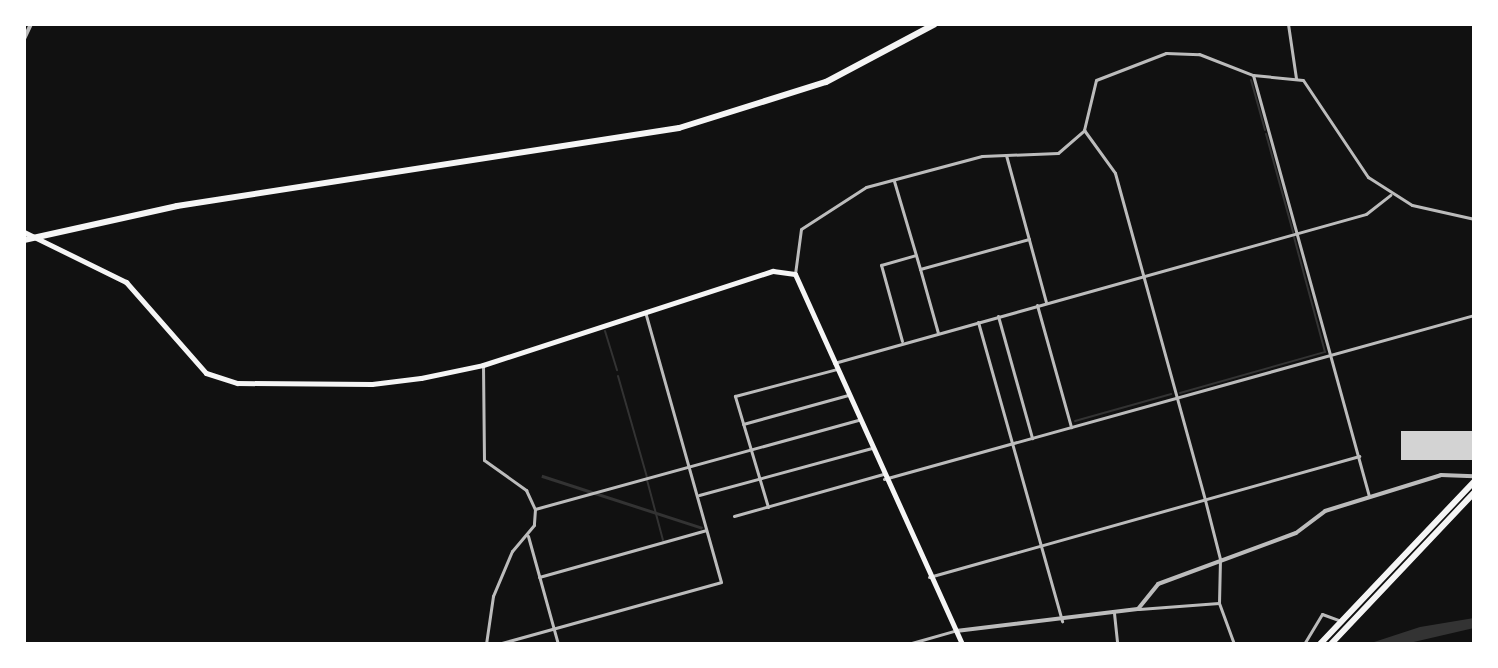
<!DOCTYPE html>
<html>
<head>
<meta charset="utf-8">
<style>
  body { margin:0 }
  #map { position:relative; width:1498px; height:668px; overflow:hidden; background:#111; font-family:"Nunito Sans",sans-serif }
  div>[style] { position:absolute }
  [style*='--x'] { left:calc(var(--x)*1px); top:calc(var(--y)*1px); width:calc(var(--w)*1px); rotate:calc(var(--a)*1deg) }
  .water>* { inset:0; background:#333; transform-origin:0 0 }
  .stream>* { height:2px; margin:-1px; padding:0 1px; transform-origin:1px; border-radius:1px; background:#333 }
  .building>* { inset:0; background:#d3d3d3; transform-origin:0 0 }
  .minor>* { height:3px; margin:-1.5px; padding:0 1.5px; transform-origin:1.5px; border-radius:1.5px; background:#bcbcbc }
  .tertiary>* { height:4px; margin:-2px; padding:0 2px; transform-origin:2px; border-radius:2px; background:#bcbcbc }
  .secondary>* { height:5px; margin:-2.5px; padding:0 2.5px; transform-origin:2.5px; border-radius:2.5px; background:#f5f5f5 }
  .trunk>* { height:6px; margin:-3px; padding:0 3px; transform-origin:3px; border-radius:3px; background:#f5f5f5 }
  .motorway>* { height:6px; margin:-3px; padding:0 3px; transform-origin:3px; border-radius:3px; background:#f5f5f5 }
  span { translate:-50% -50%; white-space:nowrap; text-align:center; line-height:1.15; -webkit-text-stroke:8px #fff; paint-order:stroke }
  .frame { position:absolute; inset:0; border:26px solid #fff; pointer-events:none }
</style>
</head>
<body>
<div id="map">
  <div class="water">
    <div style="left:703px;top:527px;width:3px;height:169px;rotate:108deg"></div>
    <div style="clip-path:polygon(1474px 618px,1474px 628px,1405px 644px,1368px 644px,1420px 627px)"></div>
  </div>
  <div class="stream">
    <div style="--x:1251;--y:80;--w:52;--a:74.4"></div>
    <div style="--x:1266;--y:134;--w:102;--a:74.6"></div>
    <div style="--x:605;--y:331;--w:41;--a:72.9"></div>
    <div style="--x:618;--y:376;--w:105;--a:74"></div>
    <div style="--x:1180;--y:393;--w:151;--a:-15.8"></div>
    <div style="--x:1325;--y:352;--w:119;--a:-105.1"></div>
    <div style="--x:1075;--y:421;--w:100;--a:-15.7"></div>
    <div style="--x:647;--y:480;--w:62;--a:75.1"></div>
  </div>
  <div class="building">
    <div style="left:1474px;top:431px;width:29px;height:73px;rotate:90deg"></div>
  </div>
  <div class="minor">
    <div style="--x:1288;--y:24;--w:55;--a:81.6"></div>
    <div style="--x:1253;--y:75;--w:437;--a:74.6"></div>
    <div style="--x:1084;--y:130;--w:53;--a:54.2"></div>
    <div style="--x:1115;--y:173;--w:339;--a:74.6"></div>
    <div style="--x:1205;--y:500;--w:61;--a:75.7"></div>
    <div style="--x:1220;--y:559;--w:44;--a:91.3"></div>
    <div style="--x:1219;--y:603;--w:44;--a:69.9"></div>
    <div style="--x:1006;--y:155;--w:152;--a:74.8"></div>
    <div style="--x:894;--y:181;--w:92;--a:73.5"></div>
    <div style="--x:795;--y:274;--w:45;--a:-82.4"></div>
    <div style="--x:801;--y:229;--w:77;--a:-32.9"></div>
    <div style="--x:866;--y:187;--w:120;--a:-15"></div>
    <div style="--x:982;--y:156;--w:76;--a:-2.3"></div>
    <div style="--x:1058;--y:153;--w:35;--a:-41"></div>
    <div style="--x:1084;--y:130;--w:51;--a:-76.5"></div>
    <div style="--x:1096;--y:80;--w:75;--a:-21.1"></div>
    <div style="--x:1166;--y:53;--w:33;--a:2"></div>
    <div style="--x:1199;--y:54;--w:58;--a:21.3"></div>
    <div style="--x:1253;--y:75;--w:50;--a:5.7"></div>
    <div style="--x:1303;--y:80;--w:117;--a:56.2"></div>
    <div style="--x:1368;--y:177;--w:52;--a:32.5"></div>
    <div style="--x:1412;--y:205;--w:64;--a:12.7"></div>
    <div style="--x:1037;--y:305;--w:127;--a:74.4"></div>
    <div style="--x:998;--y:316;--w:127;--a:74.4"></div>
    <div style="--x:978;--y:322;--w:311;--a:74.3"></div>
    <div style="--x:938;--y:333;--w:66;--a:-105.7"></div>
    <div style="--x:920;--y:269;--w:113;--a:-15.4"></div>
    <div style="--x:902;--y:341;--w:79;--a:-105.4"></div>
    <div style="--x:881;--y:265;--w:36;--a:-16"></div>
    <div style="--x:834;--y:363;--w:552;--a:-15.65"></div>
    <div style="--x:1366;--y:214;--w:31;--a:-38"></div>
    <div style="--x:483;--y:365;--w:95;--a:89.4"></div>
    <div style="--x:484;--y:460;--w:52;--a:35.5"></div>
    <div style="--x:526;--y:490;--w:21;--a:65"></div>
    <div style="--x:535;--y:509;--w:16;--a:94"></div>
    <div style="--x:534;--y:525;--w:34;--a:130"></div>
    <div style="--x:512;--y:551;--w:49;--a:112.9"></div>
    <div style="--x:493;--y:596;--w:49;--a:98.3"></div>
    <div style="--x:743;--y:424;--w:109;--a:-15.4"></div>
    <div style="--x:884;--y:479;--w:612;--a:-15.53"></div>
    <div style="--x:699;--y:495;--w:179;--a:-15.2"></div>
    <div style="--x:768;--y:507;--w:116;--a:-106.6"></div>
    <div style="--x:735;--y:396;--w:106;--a:-14.8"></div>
    <div style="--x:535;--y:509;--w:336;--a:-15.4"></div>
    <div style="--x:734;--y:516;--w:155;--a:-15.7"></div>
    <div style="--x:528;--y:536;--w:112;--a:74.5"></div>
    <div style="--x:539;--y:577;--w:173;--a:-15.7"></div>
    <div style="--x:929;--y:577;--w:447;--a:-15.7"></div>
    <div style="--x:1139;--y:609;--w:80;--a:-4.3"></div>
    <div style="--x:1114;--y:613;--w:31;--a:84"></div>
    <div style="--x:498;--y:644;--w:231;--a:-15.5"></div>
    <div style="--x:721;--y:582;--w:280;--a:-105.7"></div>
    <div style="--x:908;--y:644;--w:48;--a:-15.8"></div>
    <div style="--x:1304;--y:644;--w:35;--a:-59"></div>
    <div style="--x:1322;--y:614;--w:20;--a:20"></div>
  </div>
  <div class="tertiary">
    <div style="--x:24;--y:39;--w:17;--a:-65"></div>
    <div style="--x:956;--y:631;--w:183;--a:-6.9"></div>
    <div style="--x:1138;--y:609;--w:32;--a:-51"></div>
    <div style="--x:1158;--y:584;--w:147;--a:-20.3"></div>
    <div style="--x:1296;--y:533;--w:36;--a:-37"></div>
    <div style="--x:1325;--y:511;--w:121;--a:-17.2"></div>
    <div style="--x:1441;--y:475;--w:33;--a:2"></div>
  </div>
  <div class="secondary">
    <div style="--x:24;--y:232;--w:114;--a:26.1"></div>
    <div style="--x:126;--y:282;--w:121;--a:48.7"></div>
    <div style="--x:206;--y:373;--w:33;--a:18"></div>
    <div style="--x:237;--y:383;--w:135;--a:0.4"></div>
    <div style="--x:372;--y:384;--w:49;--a:-7"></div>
    <div style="--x:421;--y:378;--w:63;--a:-11.8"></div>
    <div style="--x:483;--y:365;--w:305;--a:-18"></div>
    <div style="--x:773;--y:271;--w:22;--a:8"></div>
    <div style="--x:795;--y:274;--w:406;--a:65.7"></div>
  </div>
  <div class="trunk">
    <div style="--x:1320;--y:644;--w:224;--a:-46.5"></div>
    <div style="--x:1331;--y:644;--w:208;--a:-46.6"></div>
  </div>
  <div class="motorway">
    <div style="--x:24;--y:240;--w:157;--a:-12.5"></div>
    <div style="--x:177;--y:206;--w:508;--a:-8.83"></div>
    <div style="--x:679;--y:128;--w:154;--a:-17.4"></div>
    <div style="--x:826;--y:82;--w:123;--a:-28"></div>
  </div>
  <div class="frame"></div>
</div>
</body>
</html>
